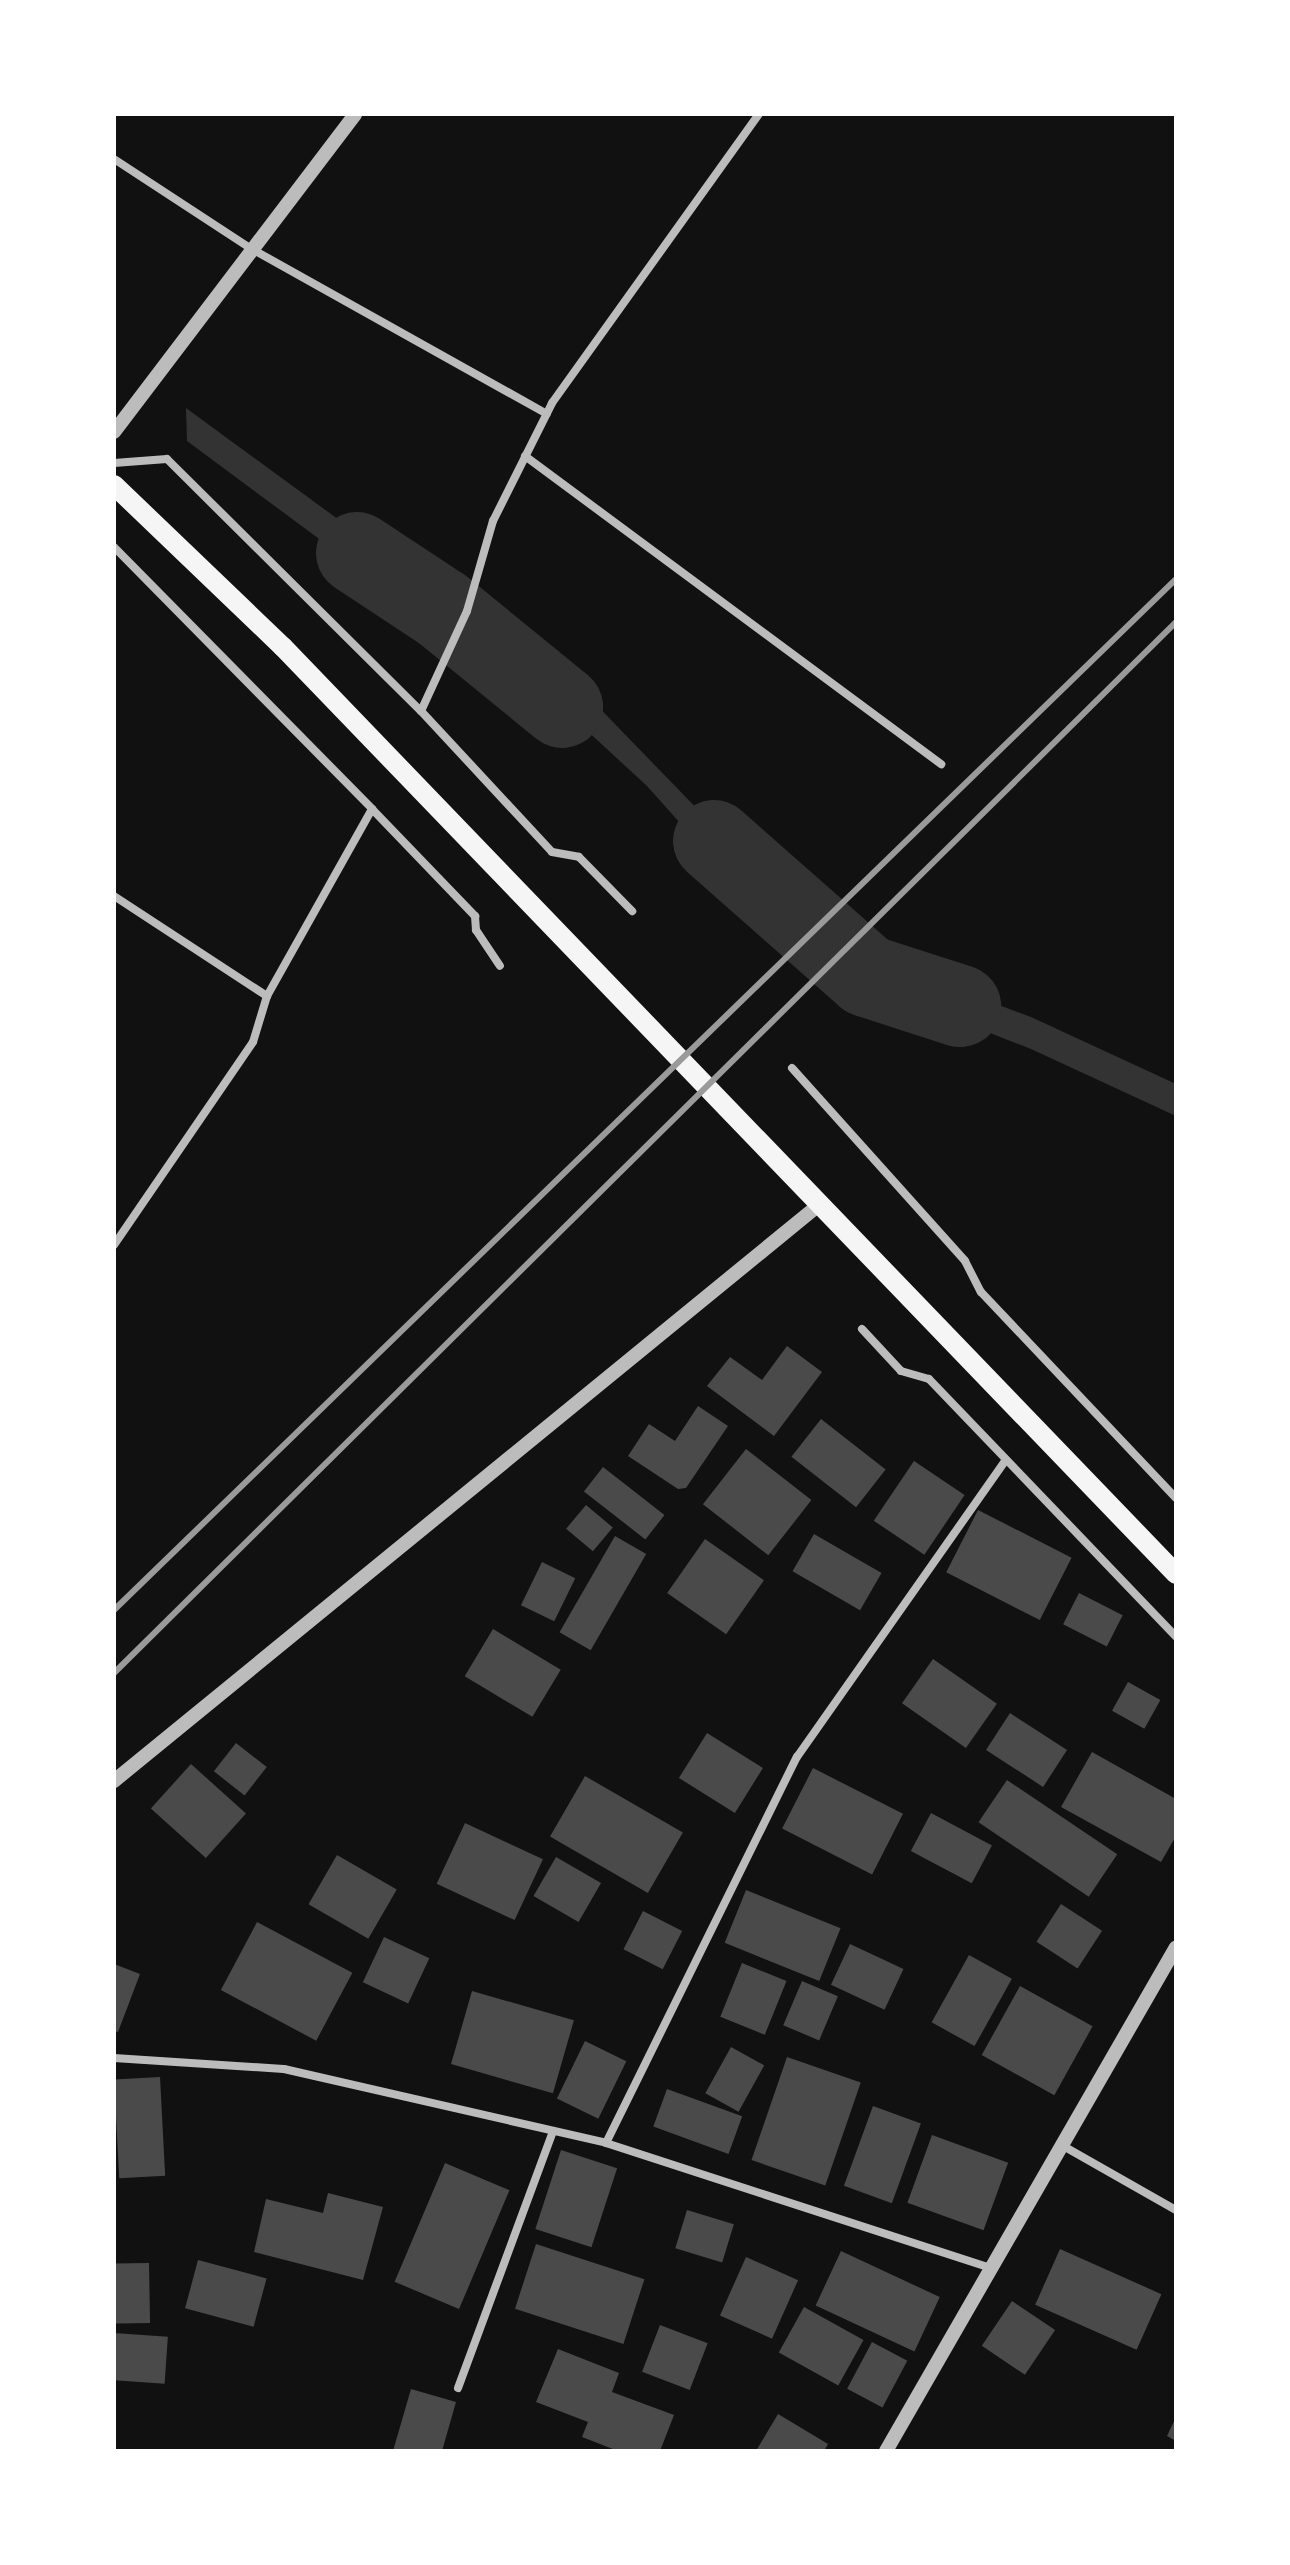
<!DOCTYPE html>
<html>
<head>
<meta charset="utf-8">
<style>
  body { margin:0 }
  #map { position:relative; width:1290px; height:2565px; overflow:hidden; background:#111; font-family:Figtree,sans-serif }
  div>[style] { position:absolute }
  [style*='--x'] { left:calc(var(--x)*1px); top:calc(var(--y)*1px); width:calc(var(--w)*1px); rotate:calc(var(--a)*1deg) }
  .water>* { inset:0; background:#333 }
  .river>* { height:82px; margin:-41px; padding:0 41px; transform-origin:41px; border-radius:41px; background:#333 }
  .building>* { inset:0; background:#4a4a4a; transform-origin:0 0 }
  .minor>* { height:8px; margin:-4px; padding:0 4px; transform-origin:4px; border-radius:4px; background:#bcbcbc }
  .tertiary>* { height:14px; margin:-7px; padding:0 7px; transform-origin:7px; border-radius:7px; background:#bcbcbc }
  .primary>* { height:20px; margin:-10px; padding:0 10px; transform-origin:10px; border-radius:10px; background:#f5f5f5 }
  .rail>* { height:6px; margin:-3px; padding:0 3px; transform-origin:3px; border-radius:3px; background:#9a9a9a }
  span { translate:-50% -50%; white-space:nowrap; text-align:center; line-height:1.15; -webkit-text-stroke:6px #fff; paint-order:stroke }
  .frame { position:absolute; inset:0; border:116px solid #fff; pointer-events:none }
</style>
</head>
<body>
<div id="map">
  <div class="water">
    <div style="clip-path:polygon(186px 408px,454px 604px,442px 630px,187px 441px)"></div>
    <div style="clip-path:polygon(482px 622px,581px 689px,740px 853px,799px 881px,819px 900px,796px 920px,773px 896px,723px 871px,647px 786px,570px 715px,470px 651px)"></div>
    <div style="clip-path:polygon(873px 951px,900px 968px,1031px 1017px,1176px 1084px,1176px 1116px,1031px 1049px,845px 976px)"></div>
  </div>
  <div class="river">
    <div style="--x:357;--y:553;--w:102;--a:33.4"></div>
    <div style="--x:442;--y:609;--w:155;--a:39.2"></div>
    <div style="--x:714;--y:841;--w:204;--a:41.4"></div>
    <div style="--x:867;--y:976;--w:98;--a:17.9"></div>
  </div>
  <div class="building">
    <div style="clip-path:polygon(787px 1346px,822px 1372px,774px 1436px,707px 1386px,730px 1357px,762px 1380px)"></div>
    <div style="clip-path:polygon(698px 1406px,728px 1426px,686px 1488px,678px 1489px,628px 1456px,649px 1424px,675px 1441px)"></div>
    <div style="left:821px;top:1419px;width:82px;height:48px;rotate:38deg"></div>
    <div style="left:746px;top:1449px;width:83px;height:70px;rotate:38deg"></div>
    <div style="left:914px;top:1461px;width:61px;height:72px;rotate:34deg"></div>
    <div style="left:603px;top:1467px;width:78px;height:31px;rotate:38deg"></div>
    <div style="left:586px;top:1505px;width:35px;height:31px;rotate:40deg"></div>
    <div style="left:978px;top:1510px;width:105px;height:70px;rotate:27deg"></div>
    <div style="left:814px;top:1534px;width:78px;height:43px;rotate:30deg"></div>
    <div style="left:615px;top:1536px;width:36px;height:111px;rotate:30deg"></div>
    <div style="left:705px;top:1539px;width:72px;height:66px;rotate:35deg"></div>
    <div style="left:542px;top:1562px;width:37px;height:48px;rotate:26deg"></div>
    <div style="left:1079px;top:1593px;width:49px;height:35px;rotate:27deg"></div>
    <div style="left:493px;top:1629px;width:79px;height:55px;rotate:31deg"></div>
    <div style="left:933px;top:1659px;width:78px;height:54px;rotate:35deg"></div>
    <div style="left:1128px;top:1682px;width:37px;height:33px;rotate:29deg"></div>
    <div style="left:1010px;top:1713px;width:68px;height:44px;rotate:33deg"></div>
    <div style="left:707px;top:1733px;width:66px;height:53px;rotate:32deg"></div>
    <div style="left:236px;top:1743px;width:39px;height:36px;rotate:38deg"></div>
    <div style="clip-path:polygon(1092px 1752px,1176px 1799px,1176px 1836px,1161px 1862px,1061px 1807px)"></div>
    <div style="left:191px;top:1764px;width:74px;height:60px;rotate:42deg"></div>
    <div style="left:813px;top:1768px;width:101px;height:68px;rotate:27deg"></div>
    <div style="left:585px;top:1776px;width:113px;height:70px;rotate:30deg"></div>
    <div style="left:1007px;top:1780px;width:133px;height:51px;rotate:34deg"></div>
    <div style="left:931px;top:1813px;width:69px;height:43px;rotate:28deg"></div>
    <div style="left:465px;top:1823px;width:86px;height:67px;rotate:25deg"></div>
    <div style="left:337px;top:1855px;width:69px;height:57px;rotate:30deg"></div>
    <div style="left:556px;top:1857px;width:52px;height:45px;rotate:30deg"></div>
    <div style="left:746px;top:1890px;width:102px;height:57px;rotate:22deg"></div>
    <div style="left:1061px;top:1904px;width:49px;height:45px;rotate:33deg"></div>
    <div style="left:643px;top:1911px;width:44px;height:43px;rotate:27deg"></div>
    <div style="left:257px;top:1922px;width:108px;height:77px;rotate:28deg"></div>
    <div style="left:384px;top:1937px;width:50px;height:50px;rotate:25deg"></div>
    <div style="left:850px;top:1944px;width:59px;height:45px;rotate:25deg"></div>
    <div style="left:969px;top:1955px;width:49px;height:77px;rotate:29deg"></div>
    <div style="left:742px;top:1963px;width:48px;height:58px;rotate:22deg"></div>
    <div style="clip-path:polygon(114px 1964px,140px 1974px,118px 2032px,114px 2031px)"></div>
    <div style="left:802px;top:1981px;width:39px;height:48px;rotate:23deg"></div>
    <div style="left:1020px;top:1986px;width:83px;height:79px;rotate:29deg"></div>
    <div style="left:472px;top:1991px;width:106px;height:76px;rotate:16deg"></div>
    <div style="left:585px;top:2041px;width:46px;height:64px;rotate:26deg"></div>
    <div style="left:731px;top:2047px;width:38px;height:53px;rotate:29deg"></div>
    <div style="left:787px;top:2057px;width:78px;height:109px;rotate:19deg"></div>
    <div style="left:160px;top:2077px;width:99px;height:46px;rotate:87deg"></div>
    <div style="left:667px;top:2089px;width:80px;height:40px;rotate:20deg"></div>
    <div style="left:873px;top:2106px;width:51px;height:85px;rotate:20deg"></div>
    <div style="left:932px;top:2135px;width:81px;height:72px;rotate:20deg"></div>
    <div style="left:561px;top:2150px;width:59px;height:83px;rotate:18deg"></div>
    <div style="left:445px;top:2163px;width:70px;height:129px;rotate:23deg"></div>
    <div style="clip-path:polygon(328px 2193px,383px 2207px,363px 2280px,254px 2252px,266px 2199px,323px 2213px)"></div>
    <div style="left:687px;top:2210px;width:49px;height:40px;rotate:17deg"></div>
    <div style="left:536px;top:2244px;width:114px;height:68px;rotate:18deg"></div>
    <div style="left:1060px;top:2249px;width:111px;height:61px;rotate:24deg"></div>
    <div style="left:841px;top:2251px;width:109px;height:60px;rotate:25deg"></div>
    <div style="left:746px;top:2257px;width:57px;height:64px;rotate:24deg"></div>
    <div style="left:198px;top:2260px;width:71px;height:50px;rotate:15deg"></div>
    <div style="left:149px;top:2263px;width:60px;height:35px;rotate:89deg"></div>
    <div style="left:1012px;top:2301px;width:52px;height:54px;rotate:34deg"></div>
    <div style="left:804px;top:2307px;width:68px;height:52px;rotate:29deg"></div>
    <div style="left:660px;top:2325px;width:51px;height:50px;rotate:21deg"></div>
    <div style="left:114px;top:2333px;width:54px;height:47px;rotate:4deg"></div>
    <div style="left:872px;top:2342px;width:40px;height:53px;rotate:28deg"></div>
    <div style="clip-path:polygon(558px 2349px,619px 2373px,612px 2392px,674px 2415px,660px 2451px,618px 2451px,582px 2437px,588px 2422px,536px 2402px)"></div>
    <div style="clip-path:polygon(411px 2389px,456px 2402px,442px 2451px,393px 2451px)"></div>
    <div style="clip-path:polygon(778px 2414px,828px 2444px,824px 2451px,756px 2451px)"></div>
    <div style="clip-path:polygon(1176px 2417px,1176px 2441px,1167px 2436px)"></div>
  </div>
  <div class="minor">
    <div style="--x:114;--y:159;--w:163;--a:33.2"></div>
    <div style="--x:250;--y:248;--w:340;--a:29.2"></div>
    <div style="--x:525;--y:456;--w:518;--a:36.52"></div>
    <div style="--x:114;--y:463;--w:53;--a:-4.3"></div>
    <div style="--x:167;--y:459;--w:358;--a:44.8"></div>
    <div style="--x:421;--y:711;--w:110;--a:-65.3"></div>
    <div style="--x:467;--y:611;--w:94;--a:-73.9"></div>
    <div style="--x:493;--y:521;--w:132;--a:-63.4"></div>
    <div style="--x:552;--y:403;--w:355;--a:-54.4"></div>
    <div style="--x:114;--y:547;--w:368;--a:45.4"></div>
    <div style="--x:372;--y:809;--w:214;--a:119.3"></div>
    <div style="--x:267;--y:996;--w:48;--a:106.9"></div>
    <div style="--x:253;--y:1042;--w:246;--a:124.4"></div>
    <div style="--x:421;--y:711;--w:192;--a:47.1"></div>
    <div style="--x:552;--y:852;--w:27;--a:10"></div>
    <div style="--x:579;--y:857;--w:76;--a:45.5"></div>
    <div style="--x:372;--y:809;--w:149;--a:46.1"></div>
    <div style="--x:475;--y:916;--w:14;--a:86"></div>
    <div style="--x:476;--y:930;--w:43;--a:56.3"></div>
    <div style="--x:114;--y:896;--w:183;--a:33.2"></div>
    <div style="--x:792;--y:1068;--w:259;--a:48.1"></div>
    <div style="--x:965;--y:1261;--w:35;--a:63"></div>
    <div style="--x:981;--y:1292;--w:284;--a:46.6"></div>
    <div style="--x:862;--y:1329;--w:57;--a:47.1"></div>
    <div style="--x:901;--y:1371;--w:29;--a:16"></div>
    <div style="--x:929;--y:1379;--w:357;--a:46.2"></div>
    <div style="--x:114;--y:2058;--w:170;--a:3.7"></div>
    <div style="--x:284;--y:2069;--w:330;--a:12.9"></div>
    <div style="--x:606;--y:2143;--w:407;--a:18"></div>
    <div style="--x:606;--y:2143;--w:431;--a:-63.7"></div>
    <div style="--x:797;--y:1757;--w:362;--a:-54.9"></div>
    <div style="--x:1065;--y:2147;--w:128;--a:29.6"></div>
    <div style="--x:458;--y:2388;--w:274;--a:-69.7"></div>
  </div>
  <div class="tertiary">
    <div style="--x:114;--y:432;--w:399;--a:-52.8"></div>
    <div style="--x:114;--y:1781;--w:912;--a:-39.26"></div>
    <div style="--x:886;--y:2451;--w:581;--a:-60.08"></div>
  </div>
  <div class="primary">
    <div style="--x:114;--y:485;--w:234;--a:43.8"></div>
    <div style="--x:283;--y:647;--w:1287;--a:46.07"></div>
  </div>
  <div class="rail">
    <div style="--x:114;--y:1610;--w:1480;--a:-44.15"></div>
    <div style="--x:114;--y:1673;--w:1494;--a:-44.7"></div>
  </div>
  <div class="frame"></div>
</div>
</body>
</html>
